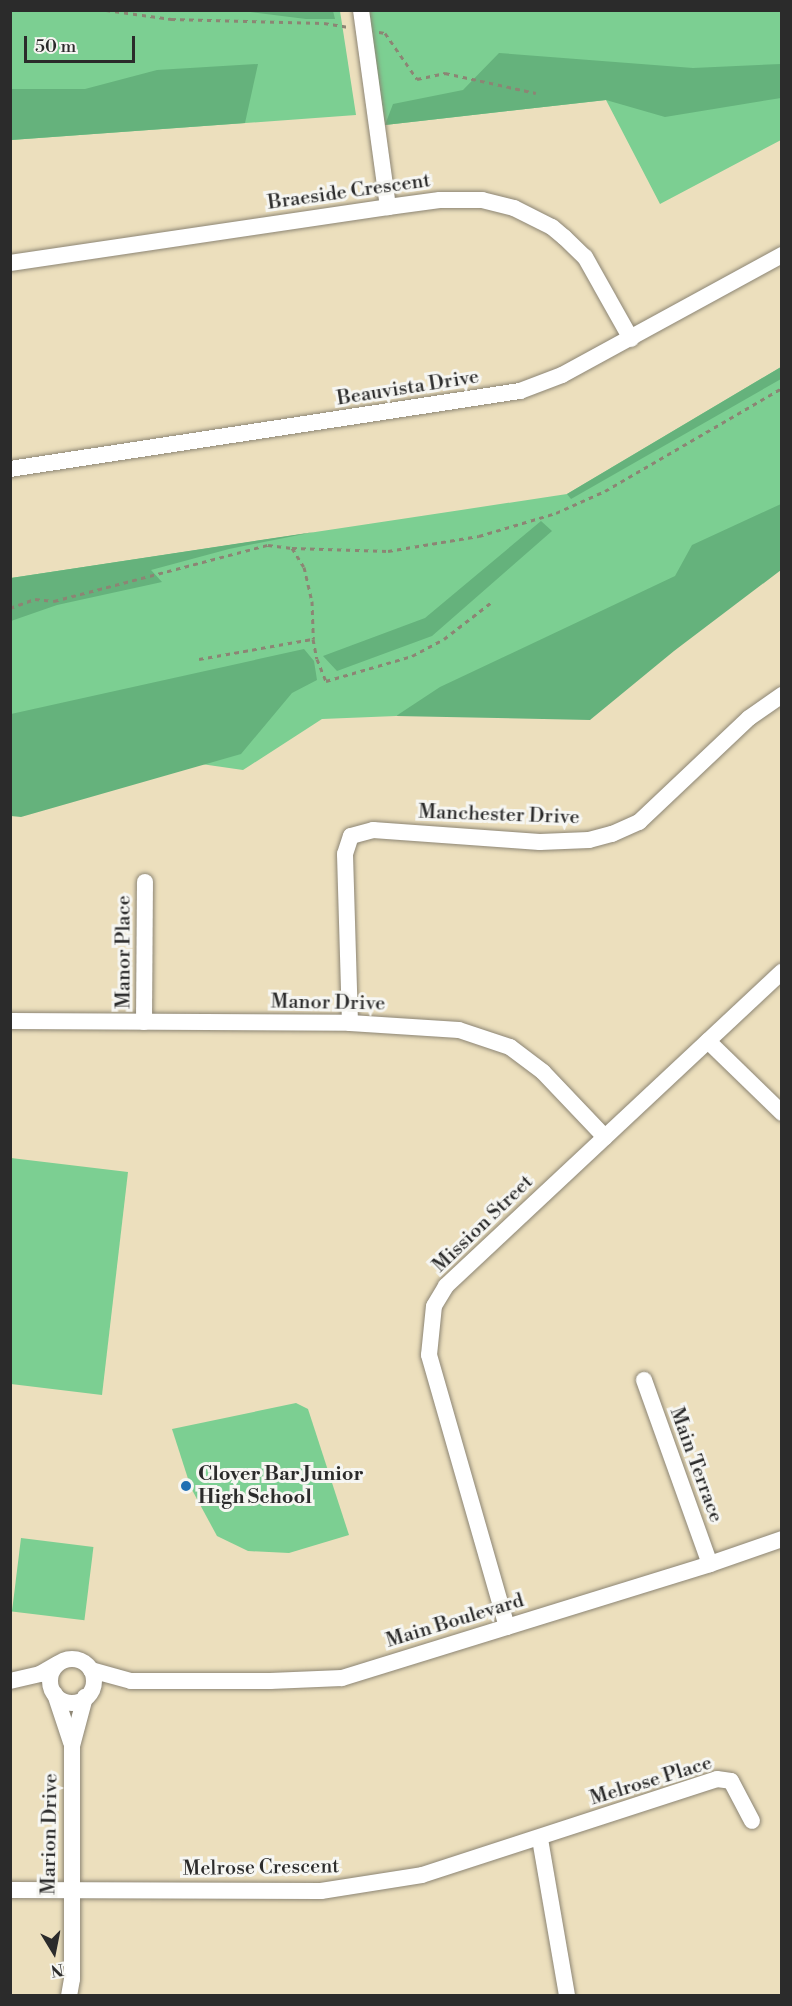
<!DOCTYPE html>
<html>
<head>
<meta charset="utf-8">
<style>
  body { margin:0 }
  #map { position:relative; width:792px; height:2006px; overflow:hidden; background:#ecdfbd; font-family:"Libre Bodoni",serif }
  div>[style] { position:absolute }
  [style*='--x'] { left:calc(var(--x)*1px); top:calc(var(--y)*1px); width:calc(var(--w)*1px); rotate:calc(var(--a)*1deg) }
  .green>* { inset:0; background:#7ccf92; transform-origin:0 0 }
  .forest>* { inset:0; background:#65b27c }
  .path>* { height:3px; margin-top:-1.5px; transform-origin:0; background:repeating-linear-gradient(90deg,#8c8574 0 4.5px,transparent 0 9px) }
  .roads { filter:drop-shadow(0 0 2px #8c8574) drop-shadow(0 0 2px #8c8574) }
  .minor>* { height:16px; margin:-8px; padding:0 8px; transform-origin:8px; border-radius:8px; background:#fff }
  .minor>.ring { margin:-8px; padding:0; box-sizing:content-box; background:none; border:16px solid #fff; border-radius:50% }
  .dots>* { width:16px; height:16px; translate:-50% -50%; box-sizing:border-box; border:3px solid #f6f6f2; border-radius:50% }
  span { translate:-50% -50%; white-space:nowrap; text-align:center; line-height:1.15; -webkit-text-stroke:6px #f6f6f2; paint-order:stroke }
  .street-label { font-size:20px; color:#2b2b2b }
  .poi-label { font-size:20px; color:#2b2b2b; font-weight:700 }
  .left { translate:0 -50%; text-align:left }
  .frame { position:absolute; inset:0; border:12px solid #2b2b2b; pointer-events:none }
  .north { position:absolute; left:24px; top:1922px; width:60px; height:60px; -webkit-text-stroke:4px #f6f6f2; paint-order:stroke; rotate:170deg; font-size:16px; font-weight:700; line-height:24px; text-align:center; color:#2b2b2b }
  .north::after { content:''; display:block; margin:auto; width:21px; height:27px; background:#2b2b2b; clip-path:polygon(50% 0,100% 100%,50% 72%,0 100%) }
  .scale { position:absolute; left:24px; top:36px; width:111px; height:27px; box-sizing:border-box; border:3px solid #2b2b2b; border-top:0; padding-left:8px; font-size:18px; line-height:21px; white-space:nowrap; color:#2b2b2b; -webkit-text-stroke:4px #f6f6f2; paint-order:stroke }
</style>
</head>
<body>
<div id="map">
  <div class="green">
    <div style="clip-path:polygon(11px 11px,340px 11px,356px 115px,11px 140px)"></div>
    <div style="clip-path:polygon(368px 11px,781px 11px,781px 140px,660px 204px,606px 100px,385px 125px)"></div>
    <div style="clip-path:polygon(781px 367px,781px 538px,396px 716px,322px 719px,243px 770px,104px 750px,11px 800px,11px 578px,567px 494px)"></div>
    <div style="clip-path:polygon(11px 1158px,128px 1172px,102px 1395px,11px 1384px)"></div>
    <div style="clip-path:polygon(296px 1403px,308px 1409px,349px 1535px,289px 1553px,248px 1551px,217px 1536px,191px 1488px,172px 1429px)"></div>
    <div style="left:21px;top:1538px;width:73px;height:74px;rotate:7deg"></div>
  </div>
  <div class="forest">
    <div style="clip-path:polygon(243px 11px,333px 11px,335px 19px,306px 19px)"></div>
    <div style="clip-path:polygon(499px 53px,693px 68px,781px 64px,781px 98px,665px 117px,606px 100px,385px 125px,393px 104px,463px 90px)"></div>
    <div style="clip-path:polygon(258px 64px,245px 123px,11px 140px,11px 89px,85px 89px,157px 70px)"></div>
    <div style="clip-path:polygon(781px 367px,781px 379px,571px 499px,567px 494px)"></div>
    <div style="clip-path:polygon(781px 504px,781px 570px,674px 651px,590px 720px,396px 716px,440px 687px,675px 576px,692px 545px)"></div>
    <div style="clip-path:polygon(541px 521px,552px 531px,432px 636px,337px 671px,323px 656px,425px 618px)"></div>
    <div style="clip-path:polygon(314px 532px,229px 549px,151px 570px,162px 582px,57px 605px,11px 621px,11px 578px)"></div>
    <div style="clip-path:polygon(304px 649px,314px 661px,317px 680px,292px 693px,241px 754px,21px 817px,11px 816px,11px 714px)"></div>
  </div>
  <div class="path">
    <div style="--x:106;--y:10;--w:66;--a:7.9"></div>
    <div style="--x:171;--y:19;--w:153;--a:1.5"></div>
    <div style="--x:324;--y:23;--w:25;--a:9"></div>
    <div style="--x:379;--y:32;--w:6;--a:9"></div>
    <div style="--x:385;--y:33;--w:56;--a:55.2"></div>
    <div style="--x:417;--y:79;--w:29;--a:-12"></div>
    <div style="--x:445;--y:73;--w:93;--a:12.4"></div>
    <div style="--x:292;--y:548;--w:22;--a:58"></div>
    <div style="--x:304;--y:567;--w:35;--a:77"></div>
    <div style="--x:312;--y:601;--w:38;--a:88"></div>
    <div style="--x:313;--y:639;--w:20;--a:79"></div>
    <div style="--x:317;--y:659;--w:24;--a:68"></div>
    <div style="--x:326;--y:681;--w:90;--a:-16.2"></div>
    <div style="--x:412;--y:656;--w:36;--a:-28"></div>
    <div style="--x:444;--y:639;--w:62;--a:-37.8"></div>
    <div style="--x:10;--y:608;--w:27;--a:-20"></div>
    <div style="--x:35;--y:599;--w:19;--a:6"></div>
    <div style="--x:54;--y:601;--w:221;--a:-14.7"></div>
    <div style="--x:268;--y:545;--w:24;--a:7"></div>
    <div style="--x:292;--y:548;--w:96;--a:1.8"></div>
    <div style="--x:388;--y:551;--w:92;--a:-9.4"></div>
    <div style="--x:479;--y:536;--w:80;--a:-16.6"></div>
    <div style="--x:556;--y:513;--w:54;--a:-24.2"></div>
    <div style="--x:605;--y:491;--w:205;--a:-30.2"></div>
    <div style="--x:199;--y:659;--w:115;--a:-10"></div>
  </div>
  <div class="roads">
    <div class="minor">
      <div style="--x:361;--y:10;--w:199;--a:82.2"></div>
      <div style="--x:10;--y:263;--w:382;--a:-8.4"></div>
      <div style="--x:388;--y:207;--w:52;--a:-7.7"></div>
      <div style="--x:440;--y:200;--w:42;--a:0"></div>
      <div style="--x:482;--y:200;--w:33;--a:14"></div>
      <div style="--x:514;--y:208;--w:42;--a:26.6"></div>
      <div style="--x:552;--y:227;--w:16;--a:40"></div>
      <div style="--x:564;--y:237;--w:29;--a:44"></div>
      <div style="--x:585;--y:257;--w:94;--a:60.7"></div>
      <div style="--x:10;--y:469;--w:516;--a:-8.7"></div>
      <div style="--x:520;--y:391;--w:45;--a:-20.9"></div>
      <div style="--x:562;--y:375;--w:251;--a:-28.6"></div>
      <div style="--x:10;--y:1021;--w:340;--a:0.3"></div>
      <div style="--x:350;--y:1023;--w:109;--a:3.7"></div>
      <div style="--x:459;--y:1030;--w:54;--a:18.4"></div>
      <div style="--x:510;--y:1047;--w:41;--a:37.1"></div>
      <div style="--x:543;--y:1072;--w:90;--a:46.4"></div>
      <div style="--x:144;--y:1022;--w:140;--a:-89.6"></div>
      <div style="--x:350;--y:1023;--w:169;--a:-91.7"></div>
      <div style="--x:345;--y:854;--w:19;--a:-72"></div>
      <div style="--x:351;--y:836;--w:23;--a:-15"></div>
      <div style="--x:373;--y:830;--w:167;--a:4.1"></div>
      <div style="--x:540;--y:842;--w:49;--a:-2.3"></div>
      <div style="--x:589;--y:840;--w:24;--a:-15"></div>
      <div style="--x:612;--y:834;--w:30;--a:-24"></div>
      <div style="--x:639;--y:822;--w:151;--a:-43.4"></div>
      <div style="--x:749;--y:718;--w:40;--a:-34.9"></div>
      <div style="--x:708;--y:1041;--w:103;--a:44.2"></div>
      <div style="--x:644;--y:1380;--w:195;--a:70.3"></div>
      <div style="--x:507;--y:1627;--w:283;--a:-106"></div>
      <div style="--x:429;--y:1355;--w:49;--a:-84.2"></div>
      <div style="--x:434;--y:1306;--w:23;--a:-59"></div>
      <div style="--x:446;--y:1286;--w:460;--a:-43.1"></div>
      <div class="ring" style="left:50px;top:1659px;width:28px;height:28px"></div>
      <div style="--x:91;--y:1670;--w:41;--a:15.4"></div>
      <div style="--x:131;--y:1681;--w:139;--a:0"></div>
      <div style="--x:270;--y:1681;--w:72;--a:-2.4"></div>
      <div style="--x:342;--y:1678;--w:385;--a:-17.2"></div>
      <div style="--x:710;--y:1564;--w:76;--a:-19.1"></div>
      <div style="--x:10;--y:1681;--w:31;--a:-13"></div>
      <div style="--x:40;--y:1674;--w:20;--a:-30"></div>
      <div style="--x:55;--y:1694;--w:51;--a:71.6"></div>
      <div style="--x:540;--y:1839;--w:159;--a:80.2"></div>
      <div style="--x:10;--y:1890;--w:311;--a:0.2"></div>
      <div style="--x:321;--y:1891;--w:102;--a:-9"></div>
      <div style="--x:422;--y:1875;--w:310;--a:-18"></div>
      <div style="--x:717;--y:1779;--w:14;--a:8"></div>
      <div style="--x:731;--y:1781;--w:45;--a:62.3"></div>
      <div style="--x:69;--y:1996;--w:17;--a:-80"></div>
      <div style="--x:72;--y:1979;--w:233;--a:-90"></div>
      <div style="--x:72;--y:1746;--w:51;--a:-75.1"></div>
    </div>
  </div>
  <div class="dots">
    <div style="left:186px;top:1486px;background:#1f6fb2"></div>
  </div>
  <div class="street-label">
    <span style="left:349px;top:192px;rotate:-8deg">Braeside Crescent</span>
    <span style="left:408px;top:388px;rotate:-9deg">Beauvista Drive</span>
    <span style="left:499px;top:815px;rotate:2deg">Manchester Drive</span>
    <span style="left:124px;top:952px;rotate:-90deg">Manor Place</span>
    <span style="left:328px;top:1003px;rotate:1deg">Manor Drive</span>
    <span style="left:483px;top:1224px;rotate:-44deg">Mission Street</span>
    <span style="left:696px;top:1465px;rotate:70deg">Main Terrace</span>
    <span style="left:455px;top:1621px;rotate:-17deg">Main Boulevard</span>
    <span style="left:651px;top:1781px;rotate:-17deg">Melrose Place</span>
    <span style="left:50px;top:1834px;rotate:-89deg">Marion Drive</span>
    <span style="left:261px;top:1868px;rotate:-1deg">Melrose Crescent</span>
  </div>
  <div class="poi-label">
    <span class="left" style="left:198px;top:1486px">Clover Bar Junior<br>High School</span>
  </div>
  <div class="frame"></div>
  <div class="north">N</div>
  <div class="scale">50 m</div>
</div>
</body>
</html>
